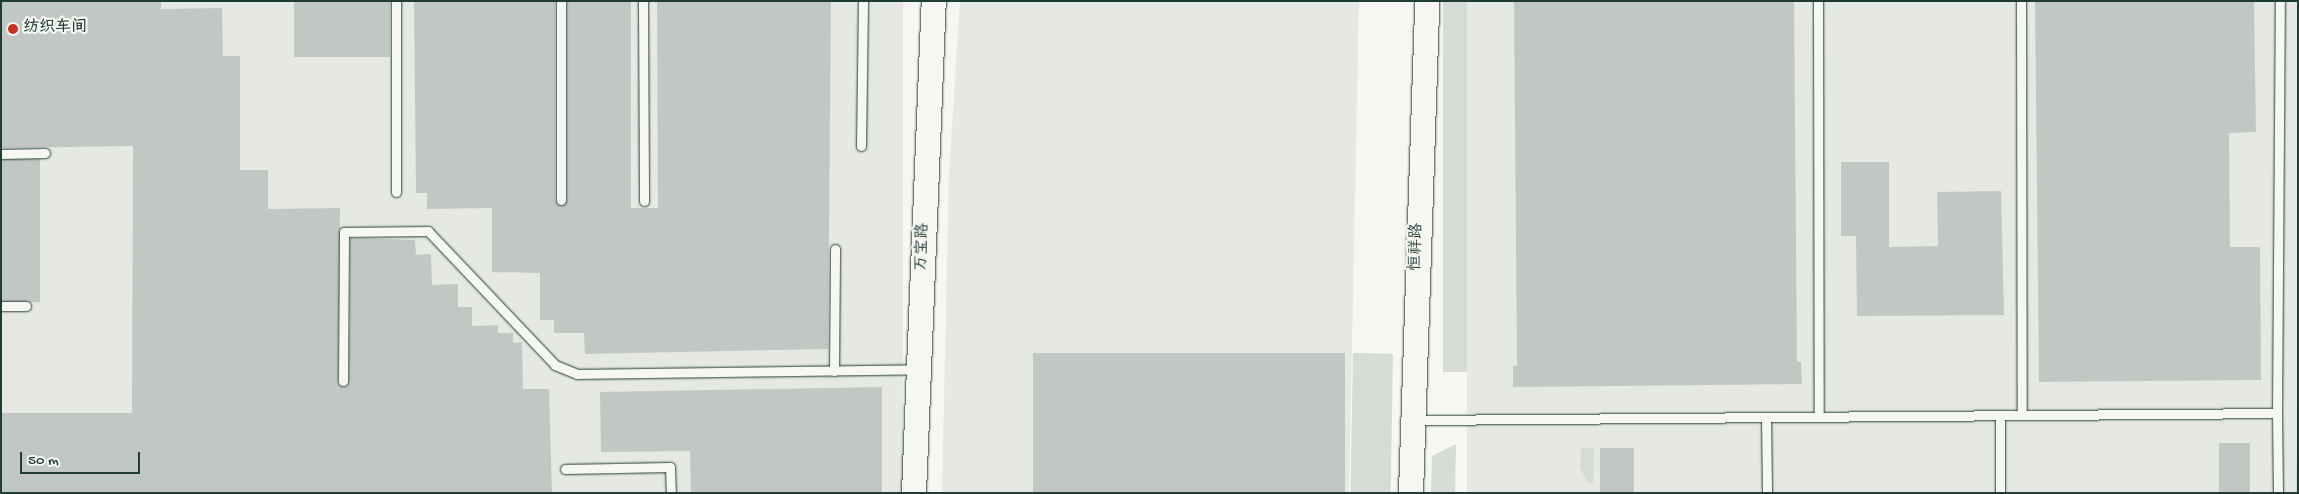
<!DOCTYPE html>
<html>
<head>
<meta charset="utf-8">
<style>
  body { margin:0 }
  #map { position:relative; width:2299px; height:494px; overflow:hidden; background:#f6f6f2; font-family:"Gochi Hand","LXGW WenKai TC",sans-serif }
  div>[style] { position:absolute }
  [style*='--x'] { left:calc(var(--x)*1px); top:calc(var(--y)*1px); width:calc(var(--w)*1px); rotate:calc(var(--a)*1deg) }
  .built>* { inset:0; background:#e6e8e4; transform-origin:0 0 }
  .green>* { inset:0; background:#d6dbd6; transform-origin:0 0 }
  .building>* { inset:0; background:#c1c8c3; transform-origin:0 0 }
  .roads { filter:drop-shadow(0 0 1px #1f3d34) drop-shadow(0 0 1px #1f3d34) }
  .service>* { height:9px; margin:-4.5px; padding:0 4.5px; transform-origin:4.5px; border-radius:4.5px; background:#f6f6f2 }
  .tertiary>* { height:24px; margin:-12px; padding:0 12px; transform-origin:12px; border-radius:12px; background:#f6f6f2 }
  .dots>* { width:14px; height:14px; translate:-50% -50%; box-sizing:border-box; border:2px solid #f6f6f2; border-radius:50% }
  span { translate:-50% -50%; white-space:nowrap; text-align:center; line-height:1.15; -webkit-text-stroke:4.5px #f6f6f2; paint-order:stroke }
  .poi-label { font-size:16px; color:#1f3d34; font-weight:700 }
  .left { translate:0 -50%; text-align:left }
  .street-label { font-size:16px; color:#1f3d34 }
  .frame { position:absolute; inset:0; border:2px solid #1f3d34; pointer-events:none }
  .scale { position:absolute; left:20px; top:452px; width:120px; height:22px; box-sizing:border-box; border:2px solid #1f3d34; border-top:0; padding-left:6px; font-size:15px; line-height:18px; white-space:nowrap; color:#1f3d34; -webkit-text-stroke:4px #f6f6f2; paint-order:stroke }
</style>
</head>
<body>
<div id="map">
  <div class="built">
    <div style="left:1px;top:1px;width:902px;height:492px"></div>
    <div style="clip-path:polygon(960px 1px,1359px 1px,1349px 493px,942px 493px,949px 173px)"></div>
    <div style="left:1467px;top:1px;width:831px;height:492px"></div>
  </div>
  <div class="green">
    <div style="left:1443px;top:1px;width:24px;height:371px"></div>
    <div style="clip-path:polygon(2298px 309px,2298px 493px,2296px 493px)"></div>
    <div style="left:1353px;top:353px;width:40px;height:140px;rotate:1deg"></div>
    <div style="clip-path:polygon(1456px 444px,1455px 493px,1431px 493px,1432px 456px)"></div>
    <div style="clip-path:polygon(1581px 448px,1594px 448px,1593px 483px,1588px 483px,1580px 468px)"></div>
  </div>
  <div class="building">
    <div style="clip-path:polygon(1px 1px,161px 1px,161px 9px,222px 8px,223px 56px,240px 56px,240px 170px,268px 170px,268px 209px,340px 208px,338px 384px,346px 387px,349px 381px,350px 238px,415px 240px,416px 255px,431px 254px,432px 285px,458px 284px,458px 307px,472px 307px,472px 326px,498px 325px,498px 333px,513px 333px,513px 343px,522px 342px,523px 389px,549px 389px,552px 493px,1px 493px,1px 413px,132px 413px,133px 146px,1px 148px)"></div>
    <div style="left:294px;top:1px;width:96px;height:56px"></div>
    <div style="clip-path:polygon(414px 1px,555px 1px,555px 200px,561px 206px,567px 200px,567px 1px,631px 1px,631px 208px,658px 208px,657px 1px,831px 1px,828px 349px,585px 354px,584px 333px,554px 333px,554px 320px,540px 320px,540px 273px,492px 272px,492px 208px,427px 209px,427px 193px,416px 193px)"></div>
    <div style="clip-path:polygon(1514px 1px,1794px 1px,1797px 362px,1801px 362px,1802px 384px,1513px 387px,1513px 366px,1517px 366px)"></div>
    <div style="clip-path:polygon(2035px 1px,2254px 1px,2256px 132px,2229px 133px,2230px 247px,2260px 247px,2261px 380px,2039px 382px)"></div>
    <div style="left:40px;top:159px;width:143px;height:39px;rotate:90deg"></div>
    <div style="clip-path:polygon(1841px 162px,1889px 162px,1889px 247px,1938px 246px,1937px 192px,2001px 191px,2004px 315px,1857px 316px,1856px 236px,1841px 236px)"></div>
    <div style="left:1033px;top:353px;width:312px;height:140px"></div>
    <div style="clip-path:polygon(882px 387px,882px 493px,691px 493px,690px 451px,601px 452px,600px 392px)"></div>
    <div style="left:2250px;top:443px;width:50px;height:31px;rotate:90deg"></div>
    <div style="left:1634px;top:448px;width:45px;height:34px;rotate:90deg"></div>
  </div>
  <div class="roads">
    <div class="service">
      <div style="--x:396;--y:1;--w:191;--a:90"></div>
      <div style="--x:643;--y:1;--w:200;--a:89.7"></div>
      <div style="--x:1818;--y:1;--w:416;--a:89.9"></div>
      <div style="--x:2021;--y:1;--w:414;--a:89.9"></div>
      <div style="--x:861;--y:146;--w:145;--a:-89.2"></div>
      <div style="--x:1;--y:154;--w:44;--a:-1.3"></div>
      <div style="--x:561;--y:200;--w:199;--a:-90"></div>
      <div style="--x:1;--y:306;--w:25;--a:0"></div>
      <div style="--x:834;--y:371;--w:122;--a:-89.5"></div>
      <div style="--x:343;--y:381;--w:149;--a:-89.6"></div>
      <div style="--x:344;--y:232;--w:84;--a:-0.7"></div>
      <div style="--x:428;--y:231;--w:185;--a:46.5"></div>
      <div style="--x:555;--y:365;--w:24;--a:22"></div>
      <div style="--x:577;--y:374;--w:342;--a:-0.8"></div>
      <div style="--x:2277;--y:413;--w:80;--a:89.3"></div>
      <div style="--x:2000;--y:415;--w:78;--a:90"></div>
      <div style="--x:1766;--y:417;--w:76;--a:89.2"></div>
      <div style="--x:1414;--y:420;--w:863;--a:-0.46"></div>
      <div style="--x:2277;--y:413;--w:412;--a:-89.6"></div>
      <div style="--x:565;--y:469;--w:105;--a:-1.1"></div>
      <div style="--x:670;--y:467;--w:26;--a:88"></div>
    </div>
    <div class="tertiary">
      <div style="--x:914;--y:493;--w:492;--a:-87.7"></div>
      <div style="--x:1411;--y:493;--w:492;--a:-88.1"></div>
    </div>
  </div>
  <div class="dots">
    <div style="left:13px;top:29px;background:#c8321e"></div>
  </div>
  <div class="poi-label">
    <span class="left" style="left:23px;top:29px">纺织车间</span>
  </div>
  <div class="street-label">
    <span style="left:924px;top:247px;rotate:-88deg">万宝路</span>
    <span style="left:1418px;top:247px;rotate:-88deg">恒祥路</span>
  </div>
  <div class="frame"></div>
  <div class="scale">50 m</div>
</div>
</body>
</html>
